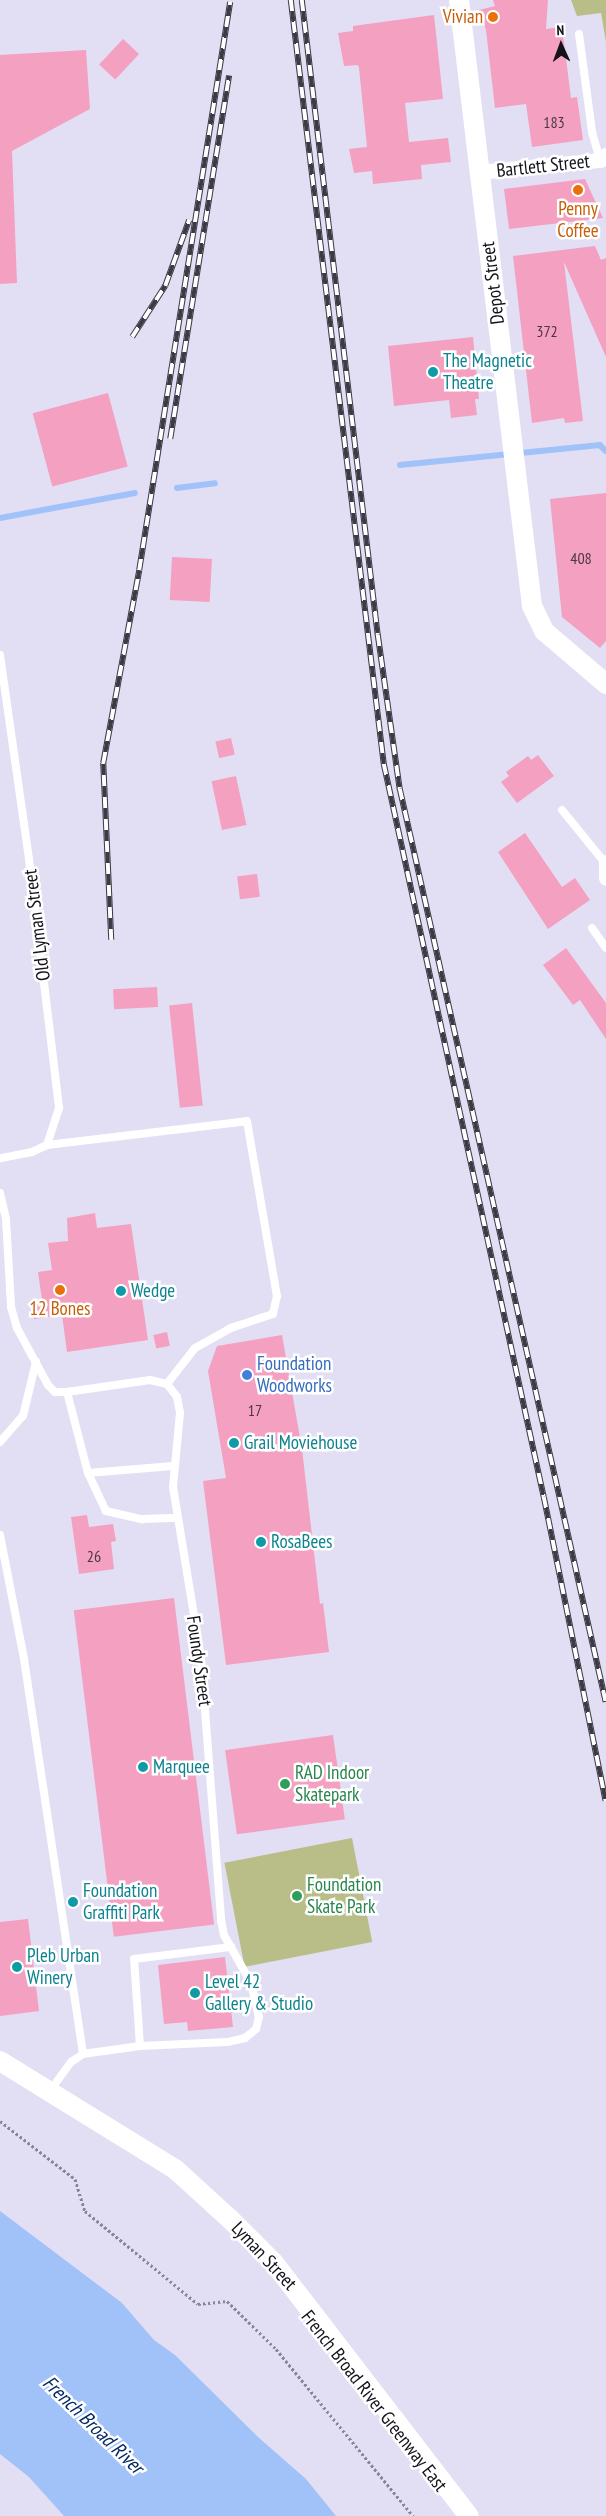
<!DOCTYPE html>
<html>
<head>
<meta charset="utf-8">
<style>
  body { margin:0 }
  #map { position:relative; width:606px; height:2516px; overflow:hidden; background:#e2def4; font-family:"PT Sans Narrow",sans-serif }
  div>[style] { position:absolute }
  [style*='--x'] { left:calc(var(--x)*1px); top:calc(var(--y)*1px); width:calc(var(--w)*1px); rotate:calc(var(--a)*1deg) }
  .green>* { inset:0; background:#b9be88; transform-origin:0 0 }
  .water>* { inset:0; background:#a0c2f9 }
  .stream>* { height:5.5px; margin:-2.75px; padding:0 2.75px; transform-origin:2.75px; border-radius:2.75px; background:#a0c2f9 }
  .building>* { inset:0; background:#f4a0c1; transform-origin:0 0 }
  .path>* { height:3px; margin-top:-1.5px; transform-origin:0; background:repeating-linear-gradient(90deg,#898696 0 2.5px,transparent 0 5px) }
  .lane>* { height:8px; margin:-4px; padding:0 4px; transform-origin:4px; border-radius:4px; background:#fff }
  .street>* { height:15px; margin:-7.5px; padding:0 7.5px; transform-origin:7.5px; border-radius:7.5px; background:#fff }
  .secondary>* { height:20px; margin:-10px; padding:0 10px; transform-origin:10px; border-radius:10px; background:#fff }
  .rail>* { height:5.5px; margin-top:-2.75px; transform-origin:0; background:repeating-linear-gradient(90deg,#fff 0 11px,#3d3a45 0 22px); box-sizing:border-box; border-block:1px solid #3d3a45 }
  .dots>* { width:14px; height:14px; translate:-50% -50%; box-sizing:border-box; border:2px solid #fff; border-radius:50% }
  span { translate:-50% -50%; white-space:nowrap; text-align:center; line-height:1.15; -webkit-text-stroke:5px #fff; paint-order:stroke }
  .number-label { font-size:16px; color:#4c3644 }
  .number-label span { -webkit-text-stroke-width:0 }
  .food-label { font-size:19px; color:#c56008 }
  .right { translate:-100% -50%; text-align:right }
  .street-label { font-size:19px; color:#14121a }
  .culture-label { font-size:19px; color:#0d838f }
  .left { translate:0 -50%; text-align:left }
  .shop-label { font-size:19px; color:#366cbe }
  .leisure-label { font-size:19px; color:#27864d }
  .water-label { font-size:20px; color:#062b65; font-style:italic }
  .north { position:absolute; left:536px; top:20px; width:50px; height:50px; -webkit-text-stroke:4px #fff; paint-order:stroke; rotate:358deg; font-size:14px; font-weight:700; line-height:20px; text-align:center; color:#14121a }
  .north::after { content:''; display:block; margin:auto; width:18px; height:22px; background:#14121a; clip-path:polygon(50% 0,100% 100%,50% 72%,0 100%) }
</style>
</head>
<body>
<div id="map">
  <div class="green">
    <div style="clip-path:polygon(571px 0,606px 0,606px 42px,601px 13px,577px 16px)"></div>
    <div style="left:352px;top:1838px;width:106px;height:130px;rotate:79deg"></div>
  </div>
  <div class="water">
    <div style="clip-path:polygon(0 2211px,122px 2303px,154px 2340px,175px 2355px,258px 2437px,306px 2479px,336px 2516px,64px 2516px,29px 2477px,0 2454px)"></div>
  </div>
  <div class="stream">
    <div style="--x:400;--y:465;--w:201;--a:-5.7"></div>
    <div style="--x:600;--y:445;--w:8;--a:45"></div>
    <div style="--x:177;--y:488;--w:38;--a:-7"></div>
    <div style="--x:0;--y:518;--w:137;--a:-10.5"></div>
  </div>
  <div class="building">
    <div style="clip-path:polygon(493px 0,548px 0,546px 29px,562px 27px,571px 98px,577px 97px,583px 140px,532px 147px,526px 104px,495px 108px,486px 30px,479px 10px,495px 6px)"></div>
    <div style="clip-path:polygon(434px 15px,443px 99px,405px 103px,409px 142px,448px 138px,451px 162px,421px 165px,422px 179px,373px 184px,372px 171px,354px 173px,349px 149px,367px 147px,359px 68px,358px 65px,344px 66px,338px 33px,353px 31px,353px 26px)"></div>
    <div style="left:123px;top:39px;width:22px;height:35px;rotate:43deg"></div>
    <div style="clip-path:polygon(86px 50px,90px 109px,12px 151px,17px 283px,0 284px,0 55px)"></div>
    <div style="clip-path:polygon(585px 179px,603px 218px,509px 229px,504px 189px)"></div>
    <div style="clip-path:polygon(595px 246px,601px 260px,606px 258px,606px 357px,564px 262px,583px 421px,565px 423px,564px 418px,532px 423px,513px 256px)"></div>
    <div style="clip-path:polygon(473px 337px,479px 399px,475px 399px,477px 415px,451px 418px,449px 400px,394px 406px,388px 346px)"></div>
    <div style="left:108px;top:393px;width:76px;height:78px;rotate:75deg"></div>
    <div style="clip-path:polygon(606px 493px,606px 641px,600px 648px,562px 617px,550px 499px)"></div>
    <div style="left:172px;top:557px;width:40px;height:43px;rotate:3deg"></div>
    <div style="left:231px;top:738px;width:17px;height:16px;rotate:77deg"></div>
    <div style="clip-path:polygon(538px 755px,554px 776px,517px 803px,501px 782px,509px 776px,506px 772px,528px 756px,531px 760px)"></div>
    <div style="left:236px;top:776px;width:50px;height:25px;rotate:78deg"></div>
    <div style="clip-path:polygon(525px 833px,562px 887px,575px 878px,590px 900px,548px 929px,498px 852px)"></div>
    <div style="left:257px;top:874px;width:23px;height:20px;rotate:83deg"></div>
    <div style="clip-path:polygon(566px 948px,606px 1003px,606px 1039px,580px 1000px,573px 1005px,543px 965px)"></div>
    <div style="left:157px;top:987px;width:20px;height:44px;rotate:87deg"></div>
    <div style="left:192px;top:1003px;width:103px;height:23px;rotate:84deg"></div>
    <div style="clip-path:polygon(95px 1213px,97px 1228px,131px 1224px,148px 1340px,67px 1352px,62px 1315px,34px 1319px,31px 1302px,42px 1300px,38px 1272px,52px 1270px,48px 1243px,68px 1241px,67px 1218px)"></div>
    <div style="left:167px;top:1332px;width:14px;height:14px;rotate:78deg"></div>
    <div style="clip-path:polygon(282px 1335px,302px 1449px,320px 1604px,323px 1603px,329px 1652px,226px 1665px,203px 1481px,226px 1478px,208px 1371px,217px 1346px)"></div>
    <div style="clip-path:polygon(87px 1515px,89px 1527px,113px 1524px,116px 1541px,111px 1542px,114px 1569px,79px 1574px,71px 1517px)"></div>
    <div style="left:174px;top:1598px;width:329px;height:101px;rotate:83deg"></div>
    <div style="left:333px;top:1735px;width:85px;height:109px;rotate:82deg"></div>
    <div style="clip-path:polygon(28px 1919px,39px 2011px,0 2016px,0 1922px)"></div>
    <div style="clip-path:polygon(225px 1957px,233px 2027px,188px 2031px,187px 2022px,164px 2024px,158px 1965px)"></div>
  </div>
  <div class="path">
    <div style="--x:0;--y:2121;--w:95;--a:37.7"></div>
    <div style="--x:75;--y:2179;--w:34;--a:73"></div>
    <div style="--x:85;--y:2211;--w:146;--a:39.5"></div>
    <div style="--x:198;--y:2304;--w:29;--a:-6"></div>
    <div style="--x:227;--y:2301;--w:69;--a:44.4"></div>
    <div style="--x:276;--y:2349;--w:216;--a:50.6"></div>
  </div>
  <div class="lane">
    <div style="--x:579;--y:34;--w:99;--a:82.4"></div>
    <div style="--x:592;--y:132;--w:29;--a:74"></div>
    <div style="--x:0;--y:655;--w:206;--a:81.9"></div>
    <div style="--x:29;--y:859;--w:251;--a:83.1"></div>
    <div style="--x:59;--y:1108;--w:39;--a:108"></div>
    <div style="--x:47;--y:1145;--w:17;--a:155"></div>
    <div style="--x:32;--y:1152;--w:33;--a:169"></div>
    <div style="--x:562;--y:810;--w:68;--a:50.9"></div>
    <div style="--x:592;--y:928;--w:24;--a:55"></div>
    <div style="--x:47;--y:1145;--w:201;--a:-6.8"></div>
    <div style="--x:247;--y:1121;--w:178;--a:80.3"></div>
    <div style="--x:277;--y:1296;--w:18;--a:103"></div>
    <div style="--x:273;--y:1314;--w:44;--a:161.6"></div>
    <div style="--x:231;--y:1328;--w:41;--a:150.9"></div>
    <div style="--x:195;--y:1348;--w:46;--a:127.9"></div>
    <div style="--x:0;--y:1193;--w:27;--a:77"></div>
    <div style="--x:6;--y:1219;--w:88;--a:86.7"></div>
    <div style="--x:11;--y:1307;--w:22;--a:74"></div>
    <div style="--x:17;--y:1328;--w:65;--a:61.5"></div>
    <div style="--x:48;--y:1385;--w:10;--a:45"></div>
    <div style="--x:55;--y:1392;--w:12;--a:0"></div>
    <div style="--x:67;--y:1392;--w:84;--a:-8.2"></div>
    <div style="--x:150;--y:1380;--w:17;--a:13"></div>
    <div style="--x:167;--y:1384;--w:16;--a:52"></div>
    <div style="--x:177;--y:1397;--w:16;--a:79"></div>
    <div style="--x:180;--y:1413;--w:74;--a:95.4"></div>
    <div style="--x:173;--y:1487;--w:173;--a:80.7"></div>
    <div style="--x:201;--y:1658;--w:263;--a:85.6"></div>
    <div style="--x:221;--y:1920;--w:15;--a:79"></div>
    <div style="--x:224;--y:1935;--w:55;--a:60.6"></div>
    <div style="--x:251;--y:1983;--w:35;--a:77"></div>
    <div style="--x:259;--y:2017;--w:12;--a:104"></div>
    <div style="--x:256;--y:2029;--w:14;--a:141"></div>
    <div style="--x:245;--y:2038;--w:18;--a:167"></div>
    <div style="--x:227;--y:2042;--w:87;--a:177.4"></div>
    <div style="--x:140;--y:2046;--w:58;--a:172"></div>
    <div style="--x:83;--y:2054;--w:14;--a:146"></div>
    <div style="--x:71;--y:2062;--w:34;--a:126"></div>
    <div style="--x:67;--y:1392;--w:84;--a:75.5"></div>
    <div style="--x:88;--y:1473;--w:42;--a:64.7"></div>
    <div style="--x:106;--y:1511;--w:37;--a:13"></div>
    <div style="--x:142;--y:1519;--w:36;--a:-2"></div>
    <div style="--x:0;--y:1442;--w:35;--a:-49"></div>
    <div style="--x:23;--y:1416;--w:56;--a:-76.5"></div>
    <div style="--x:88;--y:1473;--w:85;--a:-4.7"></div>
    <div style="--x:0;--y:1535;--w:126;--a:79"></div>
    <div style="--x:24;--y:1659;--w:399;--a:81.5"></div>
    <div style="--x:140;--y:2046;--w:87;--a:-93.9"></div>
    <div style="--x:134;--y:1959;--w:98;--a:-7.1"></div>
  </div>
  <div class="street">
    <div style="--x:479;--y:172;--w:122;--a:-5.7"></div>
    <div style="--x:600;--y:160;--w:8;--a:-40"></div>
    <div style="--x:606;--y:862;--w:16;--a:90"></div>
  </div>
  <div class="secondary">
    <div style="--x:459;--y:0;--w:610;--a:83.13"></div>
    <div style="--x:532;--y:606;--w:28;--a:64"></div>
    <div style="--x:544;--y:631;--w:82;--a:40.5"></div>
    <div style="--x:0;--y:2061;--w:206;--a:31.7"></div>
    <div style="--x:175;--y:2169;--w:74;--a:42.3"></div>
    <div style="--x:230;--y:2219;--w:62;--a:45"></div>
    <div style="--x:274;--y:2263;--w:319;--a:52.4"></div>
  </div>
  <div class="rail">
    <div style="--x:291;--y:0;--w:770;--a:83.06"></div>
    <div style="--x:384;--y:764;--w:750;--a:77.69"></div>
    <div style="--x:544;--y:1497;--w:310;--a:78.5"></div>
    <div style="--x:302;--y:0;--w:640;--a:83.18"></div>
    <div style="--x:378;--y:635;--w:156;--a:81.9"></div>
    <div style="--x:400;--y:789;--w:936;--a:77.29"></div>
    <div style="--x:132;--y:337;--w:61;--a:-57.1"></div>
    <div style="--x:165;--y:286;--w:70;--a:-70"></div>
    <div style="--x:170;--y:439;--w:368;--a:-80.8"></div>
    <div style="--x:111;--y:940;--w:177;--a:-92.6"></div>
    <div style="--x:103;--y:763;--w:196;--a:-79.4"></div>
    <div style="--x:139;--y:570;--w:575;--a:-80.9"></div>
  </div>
  <div class="dots">
    <div style="left:493px;top:17px;background:#e8710a"></div>
    <div style="left:578px;top:190px;background:#e8710a"></div>
    <div style="left:433px;top:372px;background:#0f9aa8"></div>
    <div style="left:60px;top:1290px;background:#e8710a"></div>
    <div style="left:121px;top:1291px;background:#0f9aa8"></div>
    <div style="left:247px;top:1375px;background:#3f7fe0"></div>
    <div style="left:234px;top:1443px;background:#0f9aa8"></div>
    <div style="left:261px;top:1542px;background:#0f9aa8"></div>
    <div style="left:143px;top:1767px;background:#0f9aa8"></div>
    <div style="left:285px;top:1784px;background:#2e9e5b"></div>
    <div style="left:297px;top:1896px;background:#2e9e5b"></div>
    <div style="left:73px;top:1902px;background:#0f9aa8"></div>
    <div style="left:17px;top:1967px;background:#0f9aa8"></div>
    <div style="left:195px;top:1993px;background:#0f9aa8"></div>
  </div>
  <div class="number-label">
    <span style="left:554px;top:122px">183</span>
    <span style="left:547px;top:331px">372</span>
    <span style="left:581px;top:558px">408</span>
    <span style="left:255px;top:1410px">17</span>
    <span style="left:94px;top:1556px">26</span>
  </div>
  <div class="food-label">
    <span class="right" style="left:483px;top:17px">Vivian</span>
    <span style="left:578px;top:220px">Penny<br>Coffee</span>
    <span style="left:60px;top:1309px">12 Bones</span>
  </div>
  <div class="street-label">
    <span style="left:543px;top:166px;rotate:-6deg">Bartlett Street</span>
    <span style="left:493px;top:283px;rotate:-97deg">Depot Street</span>
    <span style="left:37px;top:925px;rotate:-97deg">Old Lyman Street</span>
    <span style="left:199px;top:1661px;rotate:82deg">Foundy Street</span>
    <span style="left:264px;top:2256px;rotate:47deg">Lyman Street</span>
    <span style="left:374px;top:2401px;rotate:52deg">French Broad River Greenway East</span>
  </div>
  <div class="culture-label">
    <span class="left" style="left:443px;top:372px">The Magnetic<br>Theatre</span>
    <span class="left" style="left:131px;top:1291px">Wedge</span>
    <span class="left" style="left:244px;top:1443px">Grail Moviehouse</span>
    <span class="left" style="left:271px;top:1542px">RosaBees</span>
    <span class="left" style="left:153px;top:1767px">Marquee</span>
    <span class="left" style="left:83px;top:1902px">Foundation<br>Graffiti Park</span>
    <span class="left" style="left:27px;top:1967px">Pleb Urban<br>Winery</span>
    <span class="left" style="left:205px;top:1993px">Level 42<br>Gallery &amp; Studio</span>
  </div>
  <div class="shop-label">
    <span class="left" style="left:257px;top:1375px">Foundation<br>Woodworks</span>
  </div>
  <div class="leisure-label">
    <span class="left" style="left:295px;top:1784px">RAD Indoor<br>Skatepark</span>
    <span class="left" style="left:307px;top:1896px">Foundation<br>Skate Park</span>
  </div>
  <div class="water-label">
    <span style="left:93px;top:2425px;rotate:44deg">French Broad River</span>
  </div>
  <div class="north">N</div>
</div>
</body>
</html>
